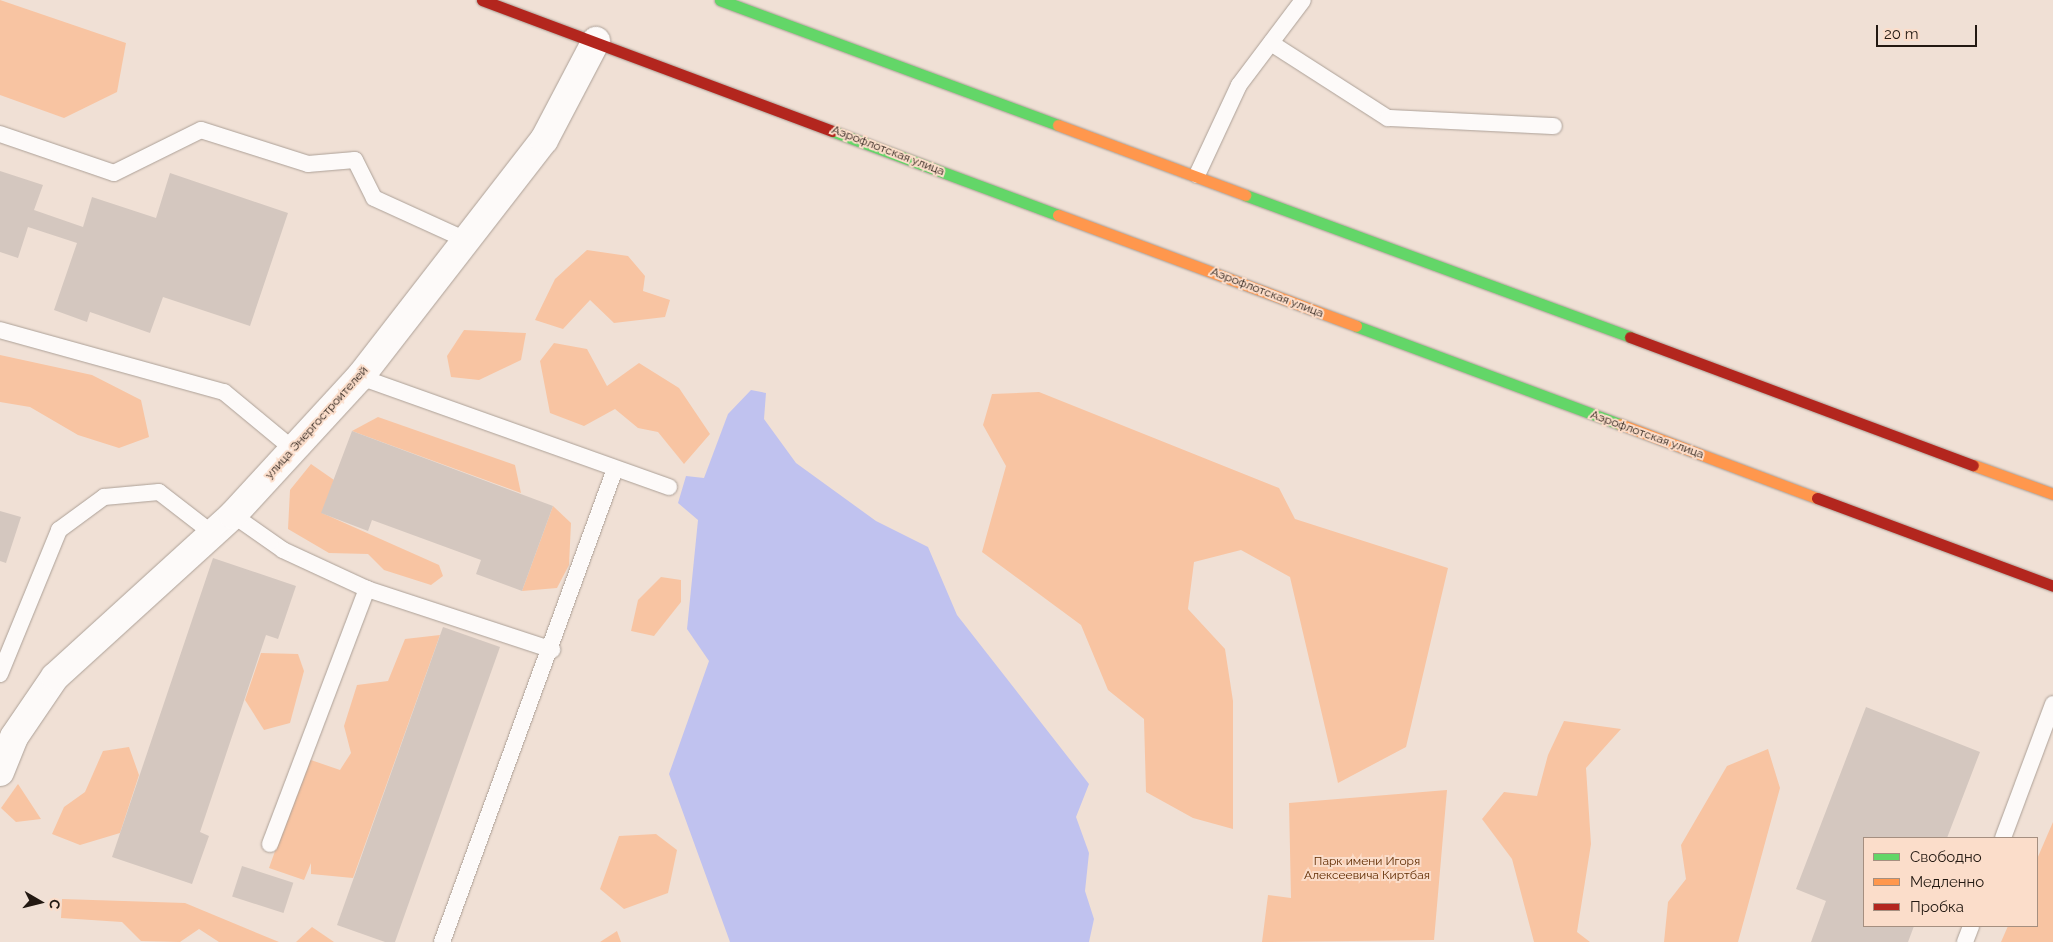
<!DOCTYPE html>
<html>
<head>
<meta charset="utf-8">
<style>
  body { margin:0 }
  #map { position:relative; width:2053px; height:942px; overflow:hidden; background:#f0e0d5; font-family:Raleway,sans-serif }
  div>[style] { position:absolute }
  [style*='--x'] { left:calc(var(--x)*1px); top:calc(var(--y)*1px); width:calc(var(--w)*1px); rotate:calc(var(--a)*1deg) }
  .green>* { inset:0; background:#f8c4a2 }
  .water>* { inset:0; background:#c0c2ef }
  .building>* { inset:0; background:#d4c7bf; transform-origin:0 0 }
  .roads { filter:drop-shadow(0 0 1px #aca097) drop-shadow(0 0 1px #aca097) }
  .lane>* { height:16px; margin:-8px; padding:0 8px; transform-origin:8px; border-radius:8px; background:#fdfaf9 }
  .street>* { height:28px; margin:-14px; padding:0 14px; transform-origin:14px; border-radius:14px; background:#fdfaf9 }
  .fast>* { height:11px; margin:-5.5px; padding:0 5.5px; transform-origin:5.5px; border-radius:5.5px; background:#63d668 }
  .slow>* { height:11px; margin:-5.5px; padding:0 5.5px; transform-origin:5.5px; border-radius:5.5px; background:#ff974d }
  .jam>* { height:11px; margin:-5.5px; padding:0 5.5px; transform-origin:5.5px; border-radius:5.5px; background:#b3261e }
  span { translate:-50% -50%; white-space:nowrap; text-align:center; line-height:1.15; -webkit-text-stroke:4px #fbddca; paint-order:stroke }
  .street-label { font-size:12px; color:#231912 }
  .park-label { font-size:12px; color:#5f2b00 }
  .legend { position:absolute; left:1863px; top:837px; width:175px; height:90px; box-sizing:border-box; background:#fbddca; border:1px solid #a58f80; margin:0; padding:6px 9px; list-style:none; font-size:15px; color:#231912 }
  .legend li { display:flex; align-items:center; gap:10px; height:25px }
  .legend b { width:25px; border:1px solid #a58f80 }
  .north { position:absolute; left:15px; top:877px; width:50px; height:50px; -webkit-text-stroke:4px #fbddca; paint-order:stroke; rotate:98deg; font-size:14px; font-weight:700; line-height:20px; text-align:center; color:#231912 }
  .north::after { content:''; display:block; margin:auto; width:18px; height:22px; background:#231912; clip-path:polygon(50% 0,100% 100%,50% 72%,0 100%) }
  .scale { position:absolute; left:1876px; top:25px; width:101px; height:22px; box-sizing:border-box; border:2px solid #231912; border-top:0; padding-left:6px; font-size:15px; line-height:18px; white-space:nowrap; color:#231912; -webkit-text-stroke:4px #fbddca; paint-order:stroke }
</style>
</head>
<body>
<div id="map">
  <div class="green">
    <div style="clip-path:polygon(0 0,126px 43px,117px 92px,64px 118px,0 95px)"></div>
    <div style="clip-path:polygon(587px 250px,628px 256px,645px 276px,643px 291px,670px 300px,665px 317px,614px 323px,590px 300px,563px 329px,535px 320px,555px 279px)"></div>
    <div style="clip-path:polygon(464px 330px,526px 333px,521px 360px,479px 380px,451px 377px,447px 356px)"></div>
    <div style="clip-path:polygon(554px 343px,587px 349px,607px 386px,639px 363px,679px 388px,710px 434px,684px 464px,658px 432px,638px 428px,615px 409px,584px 426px,550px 413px,540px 361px)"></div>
    <div style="clip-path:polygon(0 355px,92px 375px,141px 400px,149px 437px,119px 448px,78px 435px,30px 407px,0 402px)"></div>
    <div style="clip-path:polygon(1039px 392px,1279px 488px,1295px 519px,1448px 568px,1406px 747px,1338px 783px,1290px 577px,1241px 550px,1194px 562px,1188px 609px,1225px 649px,1233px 701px,1233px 829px,1193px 818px,1146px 792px,1144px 719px,1108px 690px,1081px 625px,982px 552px,1006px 466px,983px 425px,992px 394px)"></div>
    <div style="clip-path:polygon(378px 417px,515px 465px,521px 493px,352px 431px)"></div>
    <div style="clip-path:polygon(311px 464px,334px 480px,322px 513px,439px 565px,443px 576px,431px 585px,384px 570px,368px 554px,329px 553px,288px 529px,290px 490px)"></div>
    <div style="clip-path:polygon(553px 506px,571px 523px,569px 565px,557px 588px,522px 591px)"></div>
    <div style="clip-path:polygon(661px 577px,681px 580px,681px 602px,654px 636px,631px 631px,638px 600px)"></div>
    <div style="clip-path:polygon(440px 635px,353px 878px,311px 874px,311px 863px,304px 880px,269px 868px,308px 759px,340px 770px,351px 753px,344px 726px,357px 685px,388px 681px,405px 639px)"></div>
    <div style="clip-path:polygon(261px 653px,298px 654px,304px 671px,290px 723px,264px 730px,245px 700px)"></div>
    <div style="clip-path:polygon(1564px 721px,1621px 729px,1586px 768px,1591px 844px,1577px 932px,1590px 942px,1534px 942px,1512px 859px,1482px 819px,1504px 792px,1537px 796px,1548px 755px)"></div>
    <div style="clip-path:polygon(129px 747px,139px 775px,120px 833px,80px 845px,52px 834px,64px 807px,85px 792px,103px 751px)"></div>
    <div style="clip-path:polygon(1768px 749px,1780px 788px,1738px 942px,1664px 942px,1668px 902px,1686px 879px,1681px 845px,1727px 766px)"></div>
    <div style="clip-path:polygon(18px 784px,41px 819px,16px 822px,1px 808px)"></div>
    <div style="clip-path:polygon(1447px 790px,1434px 940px,1262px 942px,1268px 895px,1291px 898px,1289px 803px)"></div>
    <div style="clip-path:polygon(2053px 822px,2053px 942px,2001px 942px,2008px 926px,2037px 926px,2037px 859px)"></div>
    <div style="clip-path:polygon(656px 834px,677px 850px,668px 893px,624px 909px,600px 889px,619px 836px)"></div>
    <div style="clip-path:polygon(62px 899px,185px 903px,279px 942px,219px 942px,199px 929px,180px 942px,141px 941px,122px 922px,61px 918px)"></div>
    <div style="clip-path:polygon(312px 927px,334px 942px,296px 942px)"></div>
    <div style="clip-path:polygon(617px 931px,621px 942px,600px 942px)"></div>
  </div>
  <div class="water">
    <div style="clip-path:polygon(751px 390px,766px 393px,764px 419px,796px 463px,876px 521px,928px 547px,957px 615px,1089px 784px,1076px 817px,1089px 853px,1085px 891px,1094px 919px,1089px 942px,730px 942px,669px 774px,709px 661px,687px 629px,698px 520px,678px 503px,686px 476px,704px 478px,728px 414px)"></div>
  </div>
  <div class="building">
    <div style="clip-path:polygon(0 171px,43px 185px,34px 210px,83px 227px,92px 197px,156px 218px,170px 173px,288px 213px,250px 326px,163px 297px,150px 333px,90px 312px,87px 322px,54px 310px,77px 243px,28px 227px,18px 258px,0 252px)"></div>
    <div style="clip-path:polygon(352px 431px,553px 506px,522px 591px,476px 574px,481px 560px,372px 520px,368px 531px,321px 513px)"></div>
    <div style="clip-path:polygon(0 511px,21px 517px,6px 563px,0 561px)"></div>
    <div style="clip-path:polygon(213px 558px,296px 586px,278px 639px,266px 635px,200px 832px,209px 836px,192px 884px,112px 857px)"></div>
    <div style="clip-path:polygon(443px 627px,500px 647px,395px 942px,385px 942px,337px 925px)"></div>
    <div style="clip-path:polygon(1866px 707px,1980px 752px,1947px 838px,1864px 838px,1864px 926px,1914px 926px,1908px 942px,1811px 942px,1826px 901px,1796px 889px)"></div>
    <div style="left:242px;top:866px;width:54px;height:32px;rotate:18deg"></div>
  </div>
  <div class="roads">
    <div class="lane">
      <div style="--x:1271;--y:43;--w:139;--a:32.7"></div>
      <div style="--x:1388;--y:118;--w:166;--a:2.8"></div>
      <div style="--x:0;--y:134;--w:120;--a:18.9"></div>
      <div style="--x:114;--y:173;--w:97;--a:-26.3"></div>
      <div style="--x:201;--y:130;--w:112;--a:17.6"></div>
      <div style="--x:308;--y:164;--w:47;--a:-4.9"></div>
      <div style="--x:355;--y:160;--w:42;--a:63.4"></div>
      <div style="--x:374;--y:198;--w:101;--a:24.5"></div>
      <div style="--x:1197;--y:175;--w:99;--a:-65"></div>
      <div style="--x:1239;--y:85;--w:106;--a:-53"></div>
      <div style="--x:0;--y:330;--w:232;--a:15.5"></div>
      <div style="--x:224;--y:392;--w:91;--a:39.6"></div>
      <div style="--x:360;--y:377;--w:328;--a:19.6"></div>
      <div style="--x:233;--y:515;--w:61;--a:35"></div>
      <div style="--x:283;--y:550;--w:93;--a:24.9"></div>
      <div style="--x:367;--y:589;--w:195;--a:18.2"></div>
      <div style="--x:0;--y:674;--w:156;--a:-67.7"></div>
      <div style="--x:59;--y:530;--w:56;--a:-36.3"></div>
      <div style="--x:104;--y:497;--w:55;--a:-5.2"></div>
      <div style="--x:159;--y:492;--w:67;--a:37.7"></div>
      <div style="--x:2003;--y:838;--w:143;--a:-69.5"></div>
      <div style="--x:270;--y:844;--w:273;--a:-69.2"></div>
      <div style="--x:442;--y:942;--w:504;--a:-69.91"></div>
      <div style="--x:1965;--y:942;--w:17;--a:-69"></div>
    </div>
    <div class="street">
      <div style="--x:0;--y:772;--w:38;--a:-68"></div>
      <div style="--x:14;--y:737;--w:73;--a:-55.7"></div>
      <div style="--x:55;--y:677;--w:241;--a:-42.3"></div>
      <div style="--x:233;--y:515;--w:188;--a:-47.4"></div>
      <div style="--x:360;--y:377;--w:300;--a:-52.2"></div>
      <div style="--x:544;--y:140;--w:112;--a:-62.3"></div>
    </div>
    <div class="fast">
      <div style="--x:720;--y:0;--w:360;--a:20.3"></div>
      <div style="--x:832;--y:131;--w:241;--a:20.4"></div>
      <div style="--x:1245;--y:195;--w:410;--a:20.2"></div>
      <div style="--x:1356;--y:326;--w:282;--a:20.4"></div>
    </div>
    <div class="slow">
      <div style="--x:1058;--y:125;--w:200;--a:20.5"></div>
      <div style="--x:1058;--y:215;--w:318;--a:20.4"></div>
      <div style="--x:1620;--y:424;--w:210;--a:20.6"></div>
      <div style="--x:1973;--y:465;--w:85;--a:19.9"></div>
    </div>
    <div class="jam">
      <div style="--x:482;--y:0;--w:374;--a:20.5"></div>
      <div style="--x:1630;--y:337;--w:366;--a:20.5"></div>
      <div style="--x:1817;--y:498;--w:252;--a:20.4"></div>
    </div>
  </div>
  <div class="street-label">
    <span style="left:888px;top:151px;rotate:21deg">Аэрофлотская улица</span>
    <span style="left:1267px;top:293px;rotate:21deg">Аэрофлотская улица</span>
    <span style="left:317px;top:423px;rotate:-48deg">улица Энергостроителей</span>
    <span style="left:1647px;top:435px;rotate:20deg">Аэрофлотская улица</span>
  </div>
  <div class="park-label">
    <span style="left:1367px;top:869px">Парк имени Игоря<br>Алексеевича Киртбая</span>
  </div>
  <ul class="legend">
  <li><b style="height:6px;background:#63d668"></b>Свободно</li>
  <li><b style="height:6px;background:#ff974d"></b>Медленно</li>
  <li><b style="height:6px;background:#b3261e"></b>Пробка</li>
  </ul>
  <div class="north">С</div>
  <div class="scale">20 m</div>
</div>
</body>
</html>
